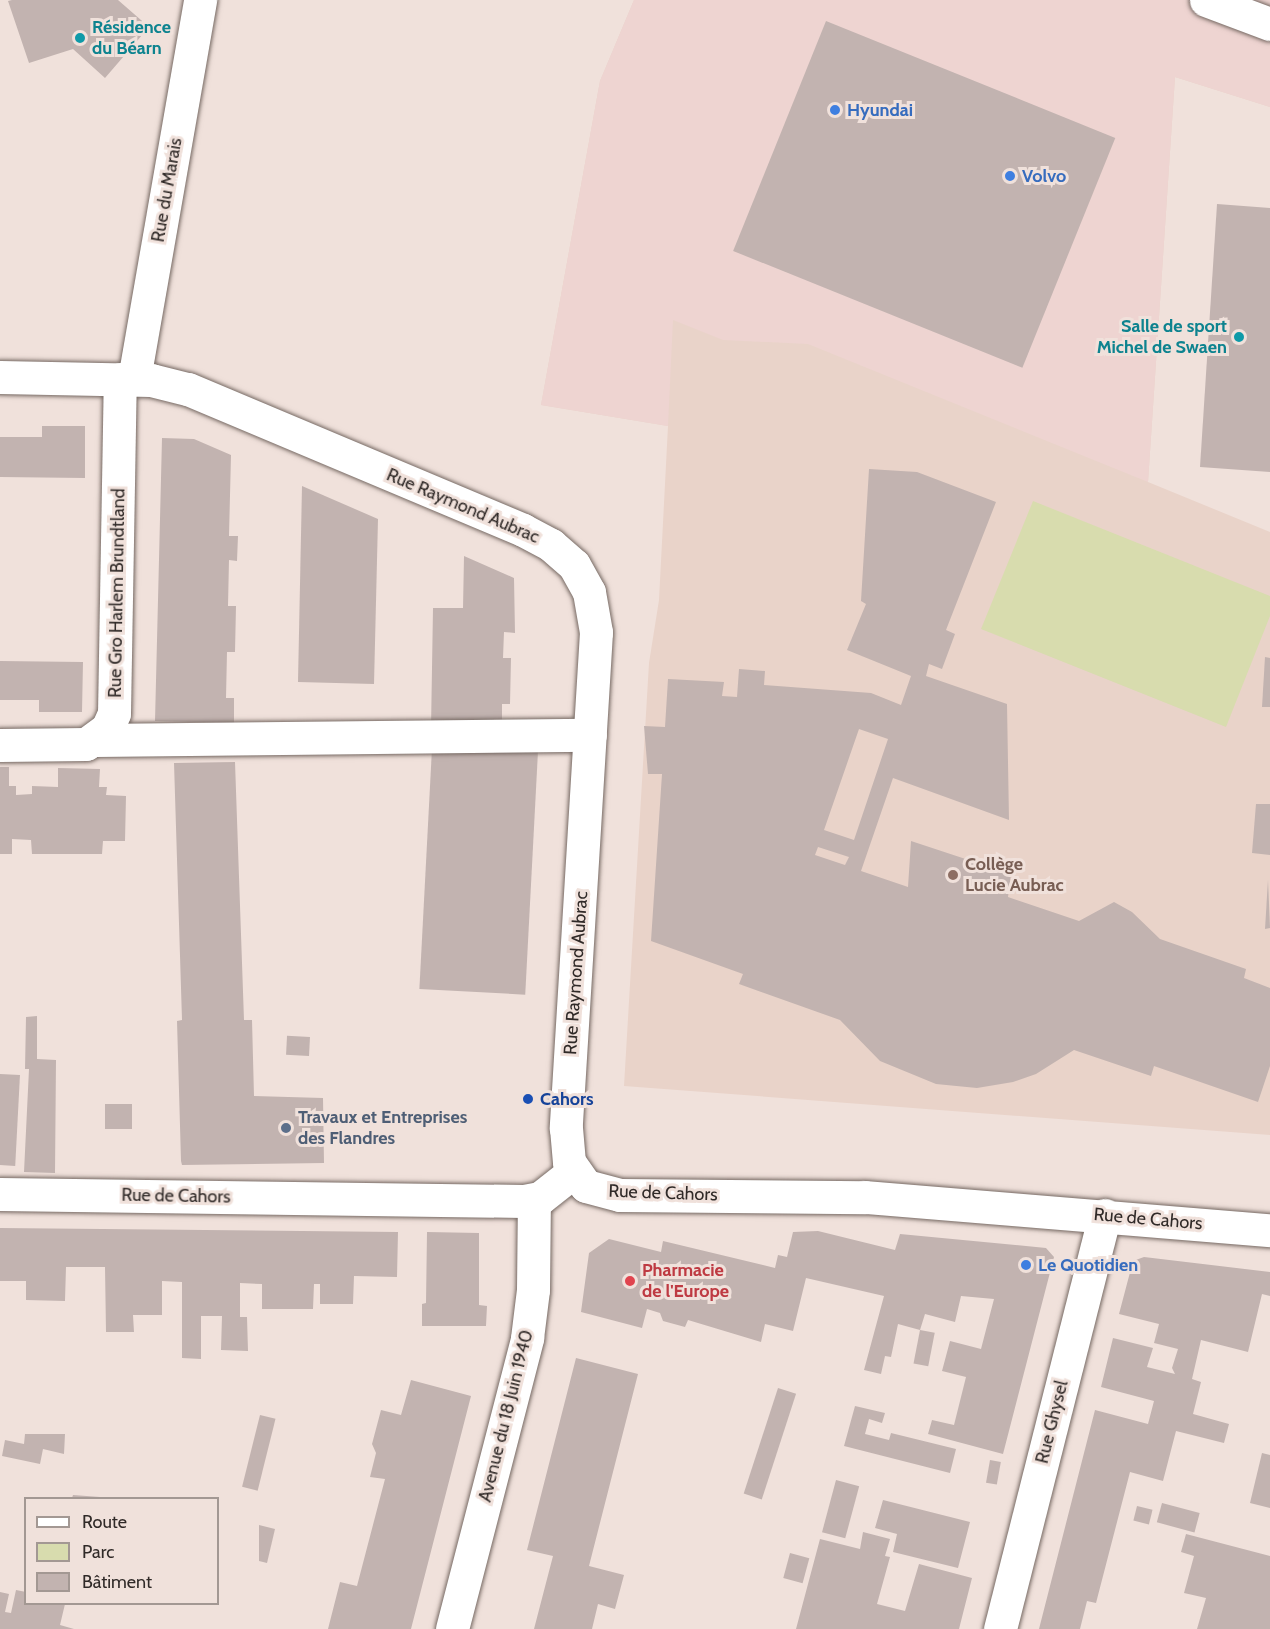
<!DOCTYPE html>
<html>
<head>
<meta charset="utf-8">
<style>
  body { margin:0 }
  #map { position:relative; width:1270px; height:1629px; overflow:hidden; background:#f0e1db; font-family:Cabin,sans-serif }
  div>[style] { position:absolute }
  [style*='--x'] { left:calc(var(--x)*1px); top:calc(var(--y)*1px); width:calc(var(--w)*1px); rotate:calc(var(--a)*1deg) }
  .built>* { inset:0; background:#e9d3c9 }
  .industrial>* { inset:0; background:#eed4d1 }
  .green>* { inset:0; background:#d8dcae }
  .building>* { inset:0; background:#c2b3b0; transform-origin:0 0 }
  .roads { filter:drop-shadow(0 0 2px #766963) drop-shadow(0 0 2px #766963) }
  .street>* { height:33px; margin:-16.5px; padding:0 16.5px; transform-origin:16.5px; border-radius:16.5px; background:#fff }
  .secondary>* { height:33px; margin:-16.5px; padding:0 16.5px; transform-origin:16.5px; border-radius:16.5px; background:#fff }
  .dots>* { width:16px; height:16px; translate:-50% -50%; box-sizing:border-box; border:3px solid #f0e1db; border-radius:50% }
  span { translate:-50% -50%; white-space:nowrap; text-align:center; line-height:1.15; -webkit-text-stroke:6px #f0e1db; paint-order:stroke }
  .culture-label { font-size:18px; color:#0d838f; font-weight:700 }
  .left { translate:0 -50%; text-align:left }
  .right { translate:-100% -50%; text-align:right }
  .shop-label { font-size:18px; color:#366cbe; font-weight:700 }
  .street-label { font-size:18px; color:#302a28 }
  .education-label { font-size:18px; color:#785e54; font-weight:700 }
  .transit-label { font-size:18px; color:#164399; font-weight:700 }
  .service-label { font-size:18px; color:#4e5e75; font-weight:700 }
  .health-label { font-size:18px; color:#be3a42; font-weight:700 }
  .legend { position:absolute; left:24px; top:1497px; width:195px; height:108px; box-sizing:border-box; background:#f0e1db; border:2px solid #a39893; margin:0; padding:8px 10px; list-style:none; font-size:18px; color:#302a28 }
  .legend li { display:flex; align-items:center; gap:12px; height:30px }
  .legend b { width:30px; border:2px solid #a39893 }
</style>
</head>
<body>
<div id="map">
  <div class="built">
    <div style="clip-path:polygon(634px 0,1270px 0,1270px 107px,1175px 77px,1148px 482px,1270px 532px,1270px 1135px,624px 1086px,649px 663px,659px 600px,668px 426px,541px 405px,600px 81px)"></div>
  </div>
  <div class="industrial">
    <div style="clip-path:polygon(634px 0,1270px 0,1270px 107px,1175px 77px,1148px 482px,808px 344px,723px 340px,673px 320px,668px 426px,541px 405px,600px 81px)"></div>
  </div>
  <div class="green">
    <div style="clip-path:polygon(1033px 501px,1270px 596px,1270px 616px,1226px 727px,981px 629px)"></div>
  </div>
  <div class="building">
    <div style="clip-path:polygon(12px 0,118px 0,149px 27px,105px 78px,73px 49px,29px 63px,8px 1px)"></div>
    <div style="left:826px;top:21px;width:312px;height:248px;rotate:22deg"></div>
    <div style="clip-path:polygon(1217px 204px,1270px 208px,1270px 472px,1200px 467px)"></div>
    <div style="clip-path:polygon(42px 426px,85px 426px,85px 478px,0 477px,0 437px,42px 437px)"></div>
    <div style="clip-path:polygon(162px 438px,194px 439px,231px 455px,229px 536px,238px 536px,237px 561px,229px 560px,228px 606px,236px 606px,235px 652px,227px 652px,226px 698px,234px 698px,234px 723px,155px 721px)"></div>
    <div style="clip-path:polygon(evenodd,869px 469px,917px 472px,996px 502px,946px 630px,955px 634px,942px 669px,929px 664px,926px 676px,1007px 704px,1009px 820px,893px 778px,861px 871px,908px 887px,911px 841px,1011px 874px,1008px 897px,1079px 921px,1114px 902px,1132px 912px,1160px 939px,1246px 969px,1244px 978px,1270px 988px,1270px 1066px,1258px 1102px,1154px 1066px,1151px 1076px,1074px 1050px,1036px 1074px,1013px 1082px,977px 1088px,936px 1084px,880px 1061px,840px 1020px,739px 984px,743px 974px,651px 941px,662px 774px,648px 774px,644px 726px,665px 727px,668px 679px,724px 682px,722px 696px,737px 697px,739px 669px,765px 671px,764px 685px,871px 693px,901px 705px,911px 676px,847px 650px,866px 604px,861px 601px,869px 469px,859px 729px,888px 739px,854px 840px,824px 830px,859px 729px,869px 469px,818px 847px,849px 857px,845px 865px,815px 855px,818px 847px)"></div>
    <div style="clip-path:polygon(302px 486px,378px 519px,374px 684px,298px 682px)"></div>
    <div style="clip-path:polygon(464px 556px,514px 578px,515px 633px,504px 632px,503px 658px,511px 658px,510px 704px,502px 704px,502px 729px,431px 728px,433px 608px,463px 608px)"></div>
    <div style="clip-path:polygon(1265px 657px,1270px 658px,1270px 707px,1262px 707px)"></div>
    <div style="clip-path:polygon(0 661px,83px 662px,82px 712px,39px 712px,39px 700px,0 700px)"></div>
    <div style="left:538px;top:751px;width:244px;height:106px;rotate:93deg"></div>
    <div style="clip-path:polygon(235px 762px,244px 1020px,252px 1020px,254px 1096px,323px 1098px,324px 1163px,182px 1165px,181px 1161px,177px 1021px,182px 1020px,174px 763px)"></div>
    <div style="clip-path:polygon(0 767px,9px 767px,9px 786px,16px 786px,16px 795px,32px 794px,32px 786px,58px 787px,58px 768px,100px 769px,99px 787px,107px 787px,106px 795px,126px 796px,125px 841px,103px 841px,102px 854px,32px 854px,31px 840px,12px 839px,12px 854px,0 854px)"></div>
    <div style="clip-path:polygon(1256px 804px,1270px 804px,1270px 855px,1252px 853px)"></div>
    <div style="clip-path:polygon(1268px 880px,1270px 928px,1265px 929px)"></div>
    <div style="clip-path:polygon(37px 1016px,37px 1059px,56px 1060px,55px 1173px,24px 1172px,29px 1069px,25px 1069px,26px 1017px)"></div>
    <div style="left:310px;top:1037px;width:19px;height:23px;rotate:93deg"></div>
    <div style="left:0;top:1074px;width:20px;height:91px;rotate:3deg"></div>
    <div style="left:105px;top:1104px;width:27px;height:25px"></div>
    <div style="clip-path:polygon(0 1228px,398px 1232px,397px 1277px,354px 1276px,353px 1304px,320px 1304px,320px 1284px,314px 1284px,313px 1309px,262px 1309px,262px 1284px,240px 1283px,240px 1317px,247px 1317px,248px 1351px,221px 1350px,222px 1316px,201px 1316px,201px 1359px,182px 1358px,182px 1282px,162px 1281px,162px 1315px,133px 1315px,134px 1332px,106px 1332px,105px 1267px,66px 1267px,65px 1301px,26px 1300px,26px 1281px,0 1281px)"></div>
    <div style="clip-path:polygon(818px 1231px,895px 1250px,900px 1234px,1046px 1248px,1054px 1257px,1003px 1454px,928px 1434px,932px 1420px,954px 1425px,966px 1377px,942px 1371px,950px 1341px,981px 1349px,994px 1299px,961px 1296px,955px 1322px,925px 1314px,920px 1330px,898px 1324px,891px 1357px,885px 1356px,881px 1374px,864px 1370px,884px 1296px,806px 1278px,793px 1331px,765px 1324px,761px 1342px,688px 1320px,685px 1327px,663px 1321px,660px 1313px,647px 1309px,642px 1328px,581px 1312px,589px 1253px,609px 1239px,661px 1252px,663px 1241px,775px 1268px,778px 1255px,787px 1257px,793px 1232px)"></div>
    <div style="clip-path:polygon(427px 1232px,479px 1233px,479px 1305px,487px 1306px,486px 1326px,422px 1326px,422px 1304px,426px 1303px)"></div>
    <div style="clip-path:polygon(1144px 1257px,1270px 1272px,1270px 1296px,1262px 1294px,1248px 1352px,1201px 1340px,1192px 1379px,1201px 1382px,1193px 1414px,1229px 1424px,1224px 1443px,1176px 1431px,1163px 1481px,1130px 1472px,1096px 1603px,1087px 1601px,1080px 1629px,1039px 1629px,1095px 1410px,1148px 1424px,1154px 1401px,1101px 1387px,1113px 1338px,1153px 1348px,1147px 1367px,1175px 1374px,1172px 1368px,1178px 1349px,1154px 1343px,1159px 1324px,1119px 1314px,1133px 1261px)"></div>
    <div style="left:920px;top:1330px;width:15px;height:34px;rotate:11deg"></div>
    <div style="clip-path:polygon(576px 1358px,638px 1374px,589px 1566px,624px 1575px,615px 1609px,598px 1604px,592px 1629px,534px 1629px,553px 1556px,527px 1550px)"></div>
    <div style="clip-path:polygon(411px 1380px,471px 1396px,411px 1629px,328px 1629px,340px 1582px,357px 1586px,385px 1479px,370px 1477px,376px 1453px,372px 1444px,381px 1410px,401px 1415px)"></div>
    <div style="left:778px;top:1388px;width:19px;height:111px;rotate:18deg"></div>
    <div style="clip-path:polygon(855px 1406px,885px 1413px,882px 1423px,869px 1419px,865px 1434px,889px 1440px,891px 1433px,956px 1449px,950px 1473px,844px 1446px)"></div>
    <div style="left:260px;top:1415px;width:16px;height:74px;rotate:14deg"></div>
    <div style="clip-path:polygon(25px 1434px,65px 1434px,64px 1454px,43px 1449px,40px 1464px,2px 1456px,5px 1440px,24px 1444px)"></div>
    <div style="clip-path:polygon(1262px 1453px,1270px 1455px,1270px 1508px,1250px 1503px)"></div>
    <div style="left:990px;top:1460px;width:11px;height:23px;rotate:10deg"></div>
    <div style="left:836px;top:1480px;width:24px;height:54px;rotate:15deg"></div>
    <div style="clip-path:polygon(73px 1495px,100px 1497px,100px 1498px,72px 1498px)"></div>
    <div style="clip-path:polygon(883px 1500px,970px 1522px,958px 1568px,893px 1552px,897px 1534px,875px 1528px)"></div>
    <div style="left:1162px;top:1503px;width:39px;height:20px;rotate:15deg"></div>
    <div style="left:1137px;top:1506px;width:16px;height:15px;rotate:14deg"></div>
    <div style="clip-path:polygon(259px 1525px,275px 1529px,267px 1563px,259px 1561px)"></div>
    <div style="clip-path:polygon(863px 1532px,890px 1539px,885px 1556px,890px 1557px,877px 1604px,905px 1611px,919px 1564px,972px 1578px,959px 1629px,796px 1629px,820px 1539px,860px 1549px)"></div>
    <div style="clip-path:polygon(1186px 1534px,1270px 1556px,1270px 1629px,1197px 1629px,1206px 1598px,1184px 1593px,1194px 1556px,1181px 1552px)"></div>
    <div style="left:790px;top:1553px;width:20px;height:26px;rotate:15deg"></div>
    <div style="clip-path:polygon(16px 1590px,26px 1592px,26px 1604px,65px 1604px,60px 1625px,74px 1629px,0 1629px,0 1592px,9px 1594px,5px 1612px,11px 1613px)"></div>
  </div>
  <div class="roads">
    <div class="street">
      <div style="--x:0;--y:377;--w:151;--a:1.1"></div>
      <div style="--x:151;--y:380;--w:38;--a:14"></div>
      <div style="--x:188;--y:389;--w:363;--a:22.8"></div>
      <div style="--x:523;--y:530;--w:32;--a:28"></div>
      <div style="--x:551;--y:545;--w:30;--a:41"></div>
      <div style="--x:574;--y:565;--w:31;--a:61"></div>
      <div style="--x:589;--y:592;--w:41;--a:80.1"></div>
      <div style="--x:596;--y:632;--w:497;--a:93.5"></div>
      <div style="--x:566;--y:1128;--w:34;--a:85"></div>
      <div style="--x:569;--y:1162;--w:29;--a:55"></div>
      <div style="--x:586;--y:1186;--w:35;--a:15"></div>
      <div style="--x:620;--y:1195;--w:245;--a:0.5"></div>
      <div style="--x:865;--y:1197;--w:406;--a:4.7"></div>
      <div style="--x:134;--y:379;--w:385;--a:-80.1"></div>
      <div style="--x:95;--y:740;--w:495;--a:-0.6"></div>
      <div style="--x:0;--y:745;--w:86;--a:-0.7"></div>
      <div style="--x:86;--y:744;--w:26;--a:-36"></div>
      <div style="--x:107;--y:729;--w:17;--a:-66"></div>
      <div style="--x:114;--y:713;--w:334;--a:-89"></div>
      <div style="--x:0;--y:1194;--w:524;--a:0.77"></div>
      <div style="--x:524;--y:1201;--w:16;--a:-11"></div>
      <div style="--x:540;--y:1198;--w:42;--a:-38.2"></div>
      <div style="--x:452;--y:1629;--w:301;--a:-75.5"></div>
      <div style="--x:527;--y:1338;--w:48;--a:-82.9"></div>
      <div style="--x:533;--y:1290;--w:90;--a:-89.4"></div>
      <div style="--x:1000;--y:1629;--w:427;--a:-75.8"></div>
    </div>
    <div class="secondary">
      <div style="--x:1206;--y:0;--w:68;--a:20.6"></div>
    </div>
  </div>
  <div class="dots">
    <div style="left:80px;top:38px;background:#0f9aa8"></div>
    <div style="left:835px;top:110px;background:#3f7fe0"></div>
    <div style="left:1010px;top:176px;background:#3f7fe0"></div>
    <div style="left:1239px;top:337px;background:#0f9aa8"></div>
    <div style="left:953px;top:875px;background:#8d6e63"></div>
    <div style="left:528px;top:1099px;background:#1a4fb4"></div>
    <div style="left:286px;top:1128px;background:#5c6f8a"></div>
    <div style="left:1026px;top:1265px;background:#3f7fe0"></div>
    <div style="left:630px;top:1281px;background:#e0444e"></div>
  </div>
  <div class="culture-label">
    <span class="left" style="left:92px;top:38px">Résidence<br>du Béarn</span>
    <span class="right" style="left:1227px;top:337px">Salle de sport<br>Michel de Swaen</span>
  </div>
  <div class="shop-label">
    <span class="left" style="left:847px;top:110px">Hyundai</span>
    <span class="left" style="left:1022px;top:176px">Volvo</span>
    <span class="left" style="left:1038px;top:1265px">Le Quotidien</span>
  </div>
  <div class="street-label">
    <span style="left:167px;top:190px;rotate:-80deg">Rue du Marais</span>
    <span style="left:463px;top:506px;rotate:23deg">Rue Raymond Aubrac</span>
    <span style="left:117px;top:593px;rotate:-89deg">Rue Gro Harlem Brundtland</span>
    <span style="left:576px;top:973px;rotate:-86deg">Rue Raymond Aubrac</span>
    <span style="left:663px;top:1193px;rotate:2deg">Rue de Cahors</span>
    <span style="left:176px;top:1196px;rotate:1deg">Rue de Cahors</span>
    <span style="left:1148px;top:1219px;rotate:5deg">Rue de Cahors</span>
    <span style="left:506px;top:1416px;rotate:-76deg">Avenue du 18 Juin 1940</span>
    <span style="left:1052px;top:1422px;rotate:-76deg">Rue Ghysel</span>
  </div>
  <div class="education-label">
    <span class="left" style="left:965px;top:875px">Collège<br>Lucie Aubrac</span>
  </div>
  <div class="transit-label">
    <span class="left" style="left:540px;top:1099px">Cahors</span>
  </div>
  <div class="service-label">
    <span class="left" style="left:298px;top:1128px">Travaux et Entreprises<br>des Flandres</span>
  </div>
  <div class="health-label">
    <span class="left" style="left:642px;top:1281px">Pharmacie<br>de l'Europe</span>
  </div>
  <ul class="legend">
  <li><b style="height:8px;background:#fff"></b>Route</li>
  <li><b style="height:16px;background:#d8dcae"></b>Parc</li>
  <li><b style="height:16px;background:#c2b3b0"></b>Bâtiment</li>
  </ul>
</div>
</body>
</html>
